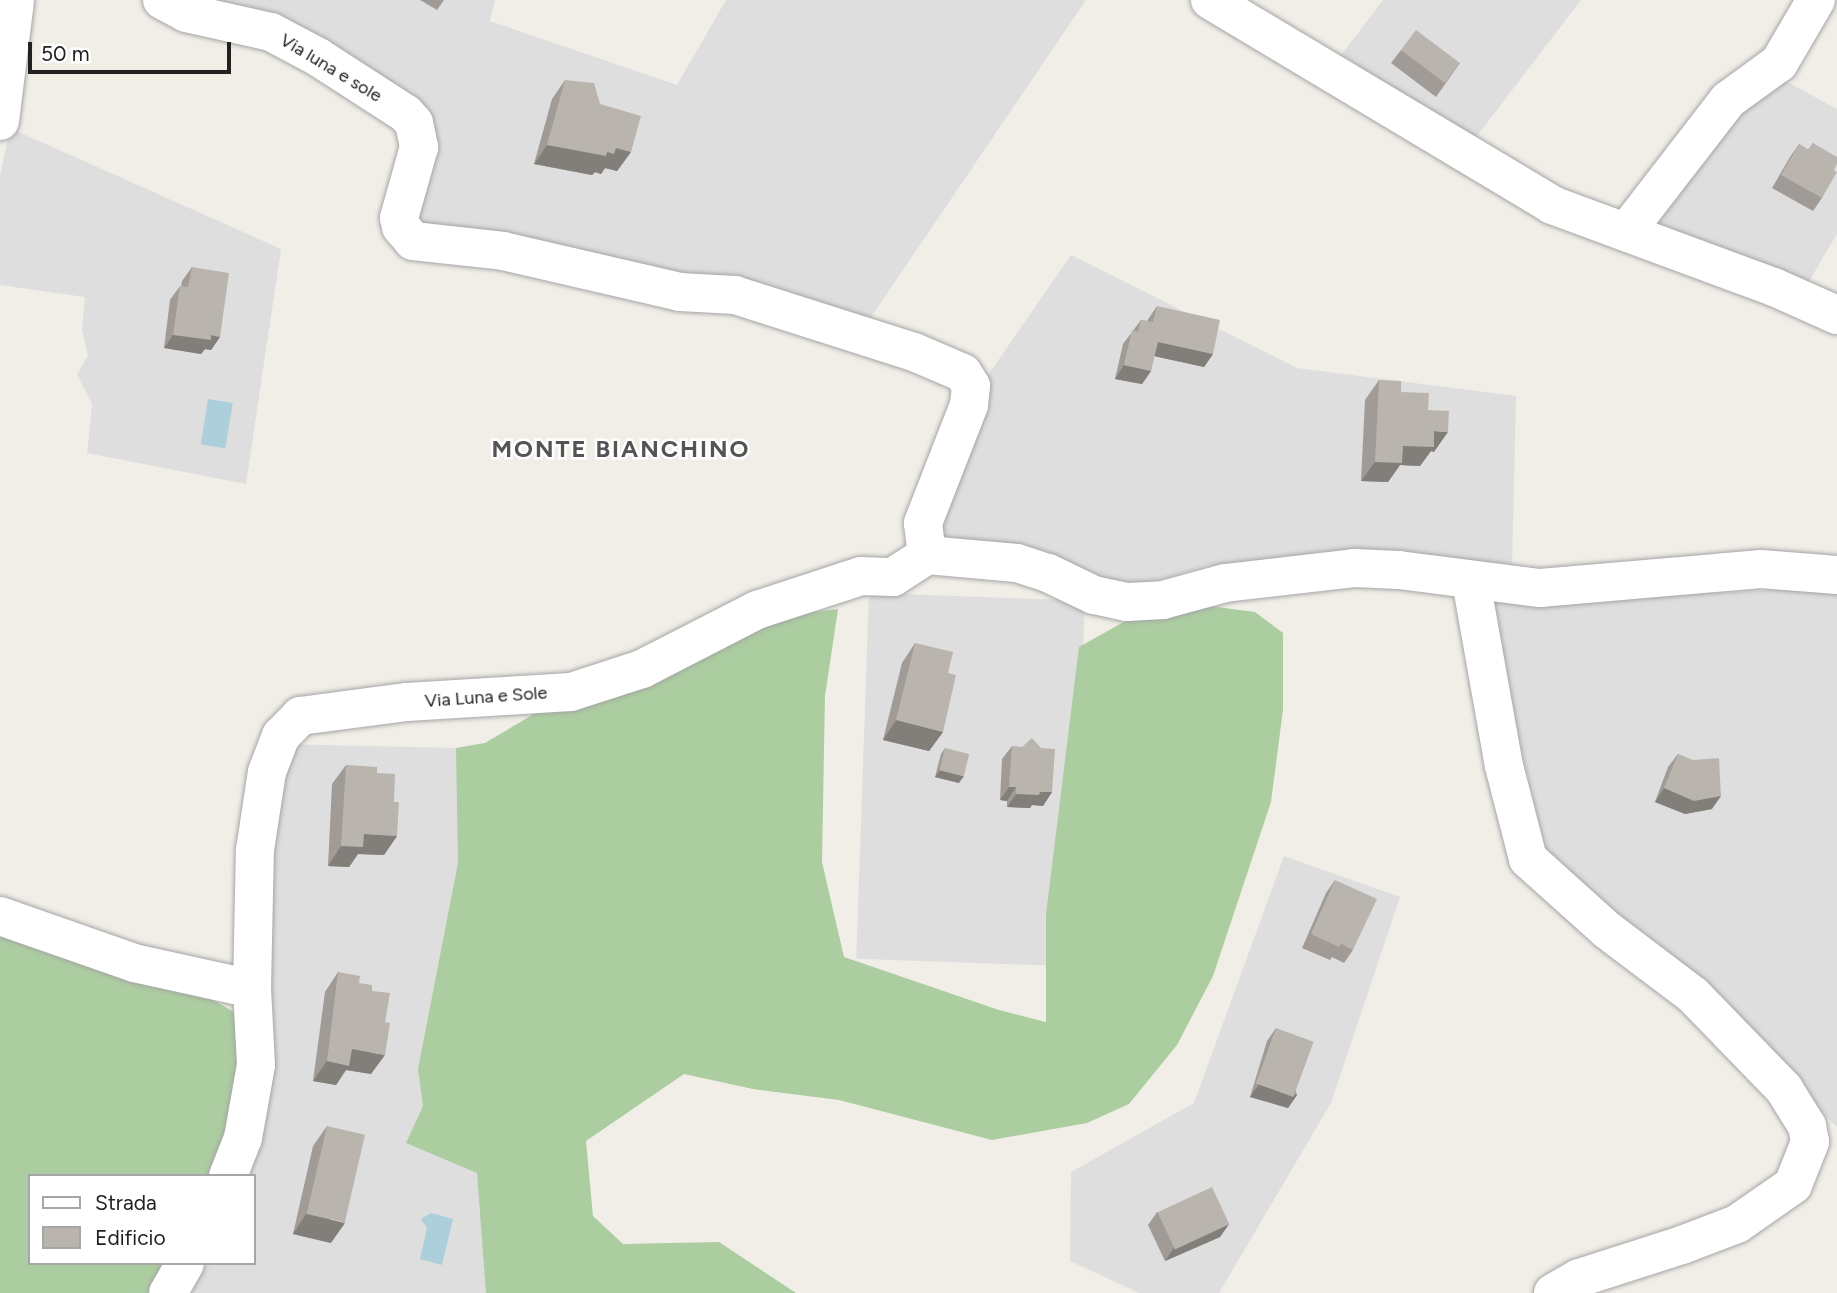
<!DOCTYPE html>
<html>
<head>
<meta charset="utf-8">
<style>
  body { margin:0 }
  #map { position:relative; width:1837px; height:1293px; overflow:hidden; background:#f1eee8; font-family:Figtree,sans-serif }
  div>[style] { position:absolute }
  [style*='--x'] { left:calc(var(--x)*1px); top:calc(var(--y)*1px); width:calc(var(--w)*1px); rotate:calc(var(--a)*1deg) }
  .residential>* { inset:0; background:#dfdede; transform-origin:0 0 }
  .forest>* { inset:0; background:#accda0 }
  .water>* { inset:0; background:#accfdb; transform-origin:0 0 }
  .roads { filter:drop-shadow(0 0 2px #a5a5a5) drop-shadow(0 0 2px #a5a5a5) }
  .minor>* { height:38px; margin:-19px; padding:0 19px; transform-origin:19px; border-radius:19px; background:#fff }
  .wall>* { inset:0; background:#a09b96 }
  .shaded-wall>* { inset:0; background:#827e7a }
  .building>* { inset:0; background:#bab4ae; transform-origin:0 0 }
  span { translate:-50% -50%; white-space:nowrap; text-align:center; line-height:1.15; -webkit-text-stroke:5px #fff; paint-order:stroke }
  .street-label { font-size:18px; color:#212121 }
  .district-label { font-size:24px; color:#545454; font-weight:700; letter-spacing:2px }
  .legend { position:absolute; left:28px; top:1174px; width:228px; height:91px; box-sizing:border-box; background:#fff; border:2px solid #a6a6a6; margin:0; padding:9px 12px; list-style:none; font-size:21px; color:#212121 }
  .legend li { display:flex; align-items:center; gap:14px; height:35px }
  .legend b { width:35px; border:2px solid #a6a6a6 }
  .scale { position:absolute; left:28px; top:42px; width:203px; height:32px; box-sizing:border-box; border:4px solid #212121; border-top:0; padding-left:9px; font-size:21px; line-height:24px; white-space:nowrap; color:#212121; -webkit-text-stroke:5px #fff; paint-order:stroke }
</style>
</head>
<body>
<div id="map">
  <div class="residential">
    <div style="clip-path:polygon(202px 0,495px 0,490px 21px,677px 85px,726px 0,1086px 0,865px 326px,406px 220px,428px 120px,408px 92px,277px 23px)"></div>
    <div style="clip-path:polygon(1383px 0,1581px 0,1467px 149px,1342px 54px)"></div>
    <div style="clip-path:polygon(1782px 79px,1837px 109px,1837px 234px,1805px 288px,1647px 234px,1729px 112px)"></div>
    <div style="clip-path:polygon(10px 128px,281px 249px,246px 484px,87px 453px,92px 404px,77px 374px,88px 356px,82px 329px,85px 297px,0 285px,0 176px)"></div>
    <div style="clip-path:polygon(1071px 255px,1297px 368px,1516px 396px,1512px 567px,1208px 565px,1143px 585px,1096px 582px,941px 541px,936px 512px,986px 378px)"></div>
    <div style="clip-path:polygon(1837px 583px,1837px 1127px,1732px 1027px,1550px 866px,1485px 604px,1818px 588px)"></div>
    <div style="left:869px;top:593px;width:216px;height:366px;rotate:2deg"></div>
    <div style="clip-path:polygon(572px 728px,520px 1293px,181px 1293px,196px 1263px,254px 1263px,254px 1176px,236px 1176px,268px 989px,280px 744px,456px 748px)"></div>
    <div style="clip-path:polygon(1284px 856px,1400px 897px,1331px 1103px,1219px 1293px,1139px 1293px,1070px 1261px,1071px 1172px,1194px 1103px)"></div>
  </div>
  <div class="forest">
    <div style="clip-path:polygon(1163px 600px,1255px 612px,1283px 633px,1283px 710px,1271px 802px,1213px 976px,1177px 1045px,1129px 1104px,1087px 1123px,992px 1140px,839px 1100px,753px 1089px,684px 1074px,586px 1141px,593px 1216px,623px 1244px,719px 1242px,796px 1293px,486px 1293px,477px 1173px,406px 1143px,423px 1106px,418px 1069px,458px 863px,456px 748px,485px 743px,571px 692px,734px 622px,838px 609px,825px 696px,822px 862px,844px 957px,999px 1010px,1046px 1022px,1046px 914px,1079px 647px)"></div>
    <div style="clip-path:polygon(0 929px,198px 991px,239px 1015px,243px 1067px,213px 1176px,30px 1176px,30px 1263px,163px 1263px,149px 1293px,0 1293px)"></div>
  </div>
  <div class="water">
    <div style="left:208px;top:399px;width:25px;height:46px;rotate:9deg"></div>
    <div style="clip-path:polygon(431px 1213px,453px 1219px,442px 1265px,420px 1259px,427px 1228px,421px 1219px)"></div>
  </div>
  <div class="roads">
    <div class="minor">
      <div style="--x:162;--y:0;--w:27;--a:28"></div>
      <div style="--x:186;--y:13;--w:87;--a:12.6"></div>
      <div style="--x:271;--y:32;--w:53;--a:28"></div>
      <div style="--x:318;--y:57;--w:105;--a:32.9"></div>
      <div style="--x:406;--y:114;--w:12;--a:48"></div>
      <div style="--x:414;--y:123;--w:25;--a:78"></div>
      <div style="--x:419;--y:147;--w:74;--a:105.7"></div>
      <div style="--x:399;--y:218;--w:9;--a:77"></div>
      <div style="--x:401;--y:227;--w:18;--a:49"></div>
      <div style="--x:413;--y:241;--w:91;--a:6.3"></div>
      <div style="--x:503;--y:251;--w:182;--a:13"></div>
      <div style="--x:680;--y:292;--w:55;--a:3.1"></div>
      <div style="--x:735;--y:295;--w:188;--a:17.7"></div>
      <div style="--x:914;--y:352;--w:53;--a:23.2"></div>
      <div style="--x:963;--y:373;--w:15;--a:58"></div>
      <div style="--x:971;--y:386;--w:19;--a:96"></div>
      <div style="--x:969;--y:405;--w:127;--a:111.3"></div>
      <div style="--x:923;--y:523;--w:32;--a:83"></div>
      <div style="--x:927;--y:555;--w:90;--a:5.1"></div>
      <div style="--x:1017;--y:563;--w:33;--a:18"></div>
      <div style="--x:1048;--y:573;--w:51;--a:25.6"></div>
      <div style="--x:1094;--y:595;--w:34;--a:12"></div>
      <div style="--x:1127;--y:602;--w:36;--a:-3"></div>
      <div style="--x:1163;--y:600;--w:64;--a:-15.3"></div>
      <div style="--x:1225;--y:583;--w:130;--a:-6.6"></div>
      <div style="--x:1354;--y:568;--w:45;--a:2.5"></div>
      <div style="--x:1399;--y:570;--w:142;--a:7.3"></div>
      <div style="--x:1540;--y:588;--w:222;--a:-4.9"></div>
      <div style="--x:1761;--y:569;--w:76;--a:4.5"></div>
      <div style="--x:1210;--y:0;--w:399;--a:30.9"></div>
      <div style="--x:1552;--y:205;--w:237;--a:20.3"></div>
      <div style="--x:1774;--y:287;--w:69;--a:24"></div>
      <div style="--x:0;--y:121;--w:122;--a:-82.9"></div>
      <div style="--x:1626;--y:232;--w:167;--a:-52.3"></div>
      <div style="--x:1728;--y:100;--w:63;--a:-36"></div>
      <div style="--x:1779;--y:63;--w:73;--a:-59.6"></div>
      <div style="--x:1471;--y:581;--w:188;--a:79.9"></div>
      <div style="--x:1504;--y:766;--w:96;--a:75.5"></div>
      <div style="--x:1528;--y:859;--w:106;--a:41.9"></div>
      <div style="--x:1607;--y:930;--w:108;--a:37.1"></div>
      <div style="--x:1693;--y:995;--w:131;--a:45.9"></div>
      <div style="--x:1784;--y:1089;--w:44;--a:58.1"></div>
      <div style="--x:1807;--y:1126;--w:16;--a:79"></div>
      <div style="--x:1810;--y:1142;--w:46;--a:111.6"></div>
      <div style="--x:1793;--y:1185;--w:68;--a:145.1"></div>
      <div style="--x:1737;--y:1224;--w:59;--a:159.1"></div>
      <div style="--x:1682;--y:1245;--w:108;--a:162.2"></div>
      <div style="--x:1579;--y:1278;--w:30;--a:150"></div>
      <div style="--x:0;--y:916;--w:142;--a:19.3"></div>
      <div style="--x:134;--y:963;--w:121;--a:12.4"></div>
      <div style="--x:228;--y:1176;--w:41;--a:-68.5"></div>
      <div style="--x:243;--y:1138;--w:74;--a:-79.9"></div>
      <div style="--x:256;--y:1065;--w:76;--a:-93"></div>
      <div style="--x:252;--y:989;--w:139;--a:-88.8"></div>
      <div style="--x:255;--y:850;--w:79;--a:-81.3"></div>
      <div style="--x:267;--y:772;--w:39;--a:-69"></div>
      <div style="--x:281;--y:736;--w:28;--a:-46"></div>
      <div style="--x:300;--y:716;--w:108;--a:-7.5"></div>
      <div style="--x:407;--y:702;--w:164;--a:-3.5"></div>
      <div style="--x:571;--y:692;--w:75;--a:-17.9"></div>
      <div style="--x:642;--y:669;--w:129;--a:-27.2"></div>
      <div style="--x:757;--y:610;--w:109;--a:-18.1"></div>
      <div style="--x:861;--y:576;--w:32;--a:2"></div>
      <div style="--x:893;--y:577;--w:40;--a:-32.9"></div>
      <div style="--x:168;--y:1293;--w:34;--a:-60"></div>
    </div>
  </div>
  <div class="wall">
    <div style="clip-path:polygon(420px 0,444px 0,437px 10px)"></div>
    <div style="clip-path:polygon(1401px 50px,1460px 63px,1436px 97px,1391px 63px)"></div>
    <div style="clip-path:polygon(565px 80px,600px 104px,631px 152px,617px 171px,605px 168px,601px 174px,595px 172px,592px 175px,534px 164px,552px 99px)"></div>
    <div style="clip-path:polygon(1813px 143px,1834px 170px,1822px 198px,1813px 211px,1772px 188px,1790px 157px,1799px 144px,1808px 150px)"></div>
    <div style="clip-path:polygon(192px 267px,220px 337px,211px 350px,205px 349px,201px 354px,164px 348px,170px 300px,180px 286px,181px 287px,182px 281px)"></div>
    <div style="clip-path:polygon(1157px 306px,1213px 354px,1204px 367px,1154px 356px,1151px 371px,1142px 384px,1115px 379px,1123px 344px,1141px 320px,1147px 321px)"></div>
    <div style="clip-path:polygon(1379px 380px,1401px 392px,1428px 410px,1434px 452px,1431px 451px,1420px 466px,1400px 465px,1388px 482px,1361px 481px,1365px 400px)"></div>
    <div style="clip-path:polygon(915px 643px,943px 732px,929px 751px,883px 740px,902px 663px)"></div>
    <div style="clip-path:polygon(1012px 746px,1052px 792px,1043px 806px,1032px 805px,1030px 808px,1007px 807px,1007px 801px,1000px 800px,1002px 759px)"></div>
    <div style="clip-path:polygon(945px 748px,959px 783px,935px 777px,941px 754px)"></div>
    <div style="clip-path:polygon(1678px 754px,1712px 809px,1685px 814px,1655px 802px,1668px 767px)"></div>
    <div style="clip-path:polygon(346px 765px,377px 773px,394px 802px,397px 836px,384px 855px,358px 854px,349px 867px,328px 866px,332px 784px)"></div>
    <div style="clip-path:polygon(1335px 880px,1353px 950px,1344px 963px,1332px 957px,1330px 960px,1302px 948px,1326px 893px)"></div>
    <div style="clip-path:polygon(338px 972px,372px 991px,371px 1074px,346px 1070px,336px 1085px,313px 1081px,325px 992px)"></div>
    <div style="clip-path:polygon(1276px 1028px,1297px 1095px,1288px 1108px,1250px 1097px,1267px 1041px)"></div>
    <div style="clip-path:polygon(327px 1126px,331px 1243px,293px 1234px,313px 1146px)"></div>
    <div style="clip-path:polygon(1157px 1212px,1229px 1224px,1220px 1237px,1165px 1261px,1148px 1225px)"></div>
  </div>
  <div class="shaded-wall">
    <div style="clip-path:polygon(547px 145px,607px 152px,616px 148px,631px 152px,617px 171px,605px 168px,601px 174px,595px 172px,592px 175px,534px 164px)"></div>
    <div style="clip-path:polygon(173px 335px,211px 335px,220px 337px,211px 350px,205px 349px,201px 354px,164px 348px)"></div>
    <div style="clip-path:polygon(1158px 342px,1213px 354px,1204px 367px,1149px 355px)"></div>
    <div style="clip-path:polygon(1124px 365px,1151px 371px,1142px 384px,1115px 379px)"></div>
    <div style="clip-path:polygon(1434px 431px,1448px 432px,1434px 452px,1431px 451px,1420px 466px,1400px 465px,1388px 482px,1361px 481px,1375px 462px,1403px 446px)"></div>
    <div style="clip-path:polygon(896px 720px,943px 732px,929px 751px,883px 740px)"></div>
    <div style="clip-path:polygon(940px 770px,964px 776px,959px 783px,935px 777px)"></div>
    <div style="clip-path:polygon(1009px 787px,1016px 787px,1007px 801px,1000px 800px)"></div>
    <div style="clip-path:polygon(1664px 788px,1721px 796px,1712px 809px,1685px 814px,1655px 802px)"></div>
    <div style="clip-path:polygon(1040px 792px,1052px 792px,1043px 806px,1032px 805px,1030px 808px,1007px 807px,1016px 794px)"></div>
    <div style="clip-path:polygon(364px 834px,397px 836px,384px 855px,358px 854px,349px 867px,328px 866px,341px 846px)"></div>
    <div style="clip-path:polygon(352px 1049px,385px 1055px,371px 1074px,346px 1070px,336px 1085px,313px 1081px,327px 1061px)"></div>
    <div style="clip-path:polygon(1259px 1084px,1297px 1095px,1288px 1108px,1250px 1097px)"></div>
    <div style="clip-path:polygon(306px 1214px,345px 1223px,331px 1243px,293px 1234px)"></div>
    <div style="clip-path:polygon(1229px 1224px,1220px 1237px,1165px 1261px,1174px 1248px)"></div>
  </div>
  <div class="building">
    <div style="left:1416px;top:30px;width:55px;height:25px;rotate:37deg"></div>
    <div style="clip-path:polygon(565px 80px,594px 83px,600px 104px,641px 116px,631px 152px,616px 148px,614px 154px,607px 152px,606px 156px,547px 145px)"></div>
    <div style="clip-path:polygon(1813px 143px,1837px 157px,1837px 164px,1834px 170px,1837px 172px,1822px 198px,1781px 175px,1799px 144px,1809px 150px)"></div>
    <div style="clip-path:polygon(192px 267px,229px 273px,220px 337px,211px 335px,211px 340px,173px 335px,180px 286px,188px 287px)"></div>
    <div style="clip-path:polygon(1157px 306px,1220px 320px,1213px 354px,1158px 342px,1151px 371px,1124px 365px,1132px 330px,1138px 332px,1141px 320px,1153px 322px)"></div>
    <div style="clip-path:polygon(1379px 380px,1401px 381px,1401px 392px,1429px 393px,1428px 410px,1449px 411px,1448px 432px,1434px 431px,1434px 447px,1403px 446px,1402px 463px,1375px 462px)"></div>
    <div style="clip-path:polygon(915px 643px,953px 652px,948px 673px,956px 675px,943px 732px,896px 720px)"></div>
    <div style="clip-path:polygon(1032px 738px,1041px 748px,1055px 749px,1052px 792px,1040px 792px,1039px 795px,1016px 794px,1016px 787px,1009px 787px,1012px 746px,1022px 747px)"></div>
    <div style="left:945px;top:748px;width:25px;height:23px;rotate:14deg"></div>
    <div style="clip-path:polygon(1678px 754px,1693px 760px,1719px 758px,1721px 796px,1694px 801px,1664px 788px)"></div>
    <div style="clip-path:polygon(346px 765px,377px 767px,377px 773px,395px 774px,394px 802px,399px 802px,397px 836px,364px 834px,363px 847px,341px 846px)"></div>
    <div style="clip-path:polygon(1335px 880px,1377px 899px,1353px 950px,1341px 944px,1339px 947px,1311px 934px)"></div>
    <div style="clip-path:polygon(338px 972px,360px 976px,359px 983px,372px 985px,372px 991px,390px 993px,385px 1022px,390px 1023px,385px 1055px,352px 1049px,349px 1066px,327px 1061px)"></div>
    <div style="left:1276px;top:1028px;width:40px;height:59px;rotate:20deg"></div>
    <div style="left:327px;top:1126px;width:39px;height:90px;rotate:13deg"></div>
    <div style="left:1212px;top:1187px;width:41px;height:60px;rotate:65deg"></div>
  </div>
  <div class="street-label">
    <span style="left:331px;top:68px;rotate:31deg">Via luna e sole</span>
    <span style="left:486px;top:697px;rotate:-4deg">Via Luna e Sole</span>
  </div>
  <div class="district-label">
    <span style="left:621px;top:449px">MONTE BIANCHINO</span>
  </div>
  <ul class="legend">
  <li><b style="height:9px;background:#fff"></b>Strada</li>
  <li><b style="height:19px;background:#bab4ae"></b>Edificio</li>
  </ul>
  <div class="scale">50 m</div>
</div>
</body>
</html>
